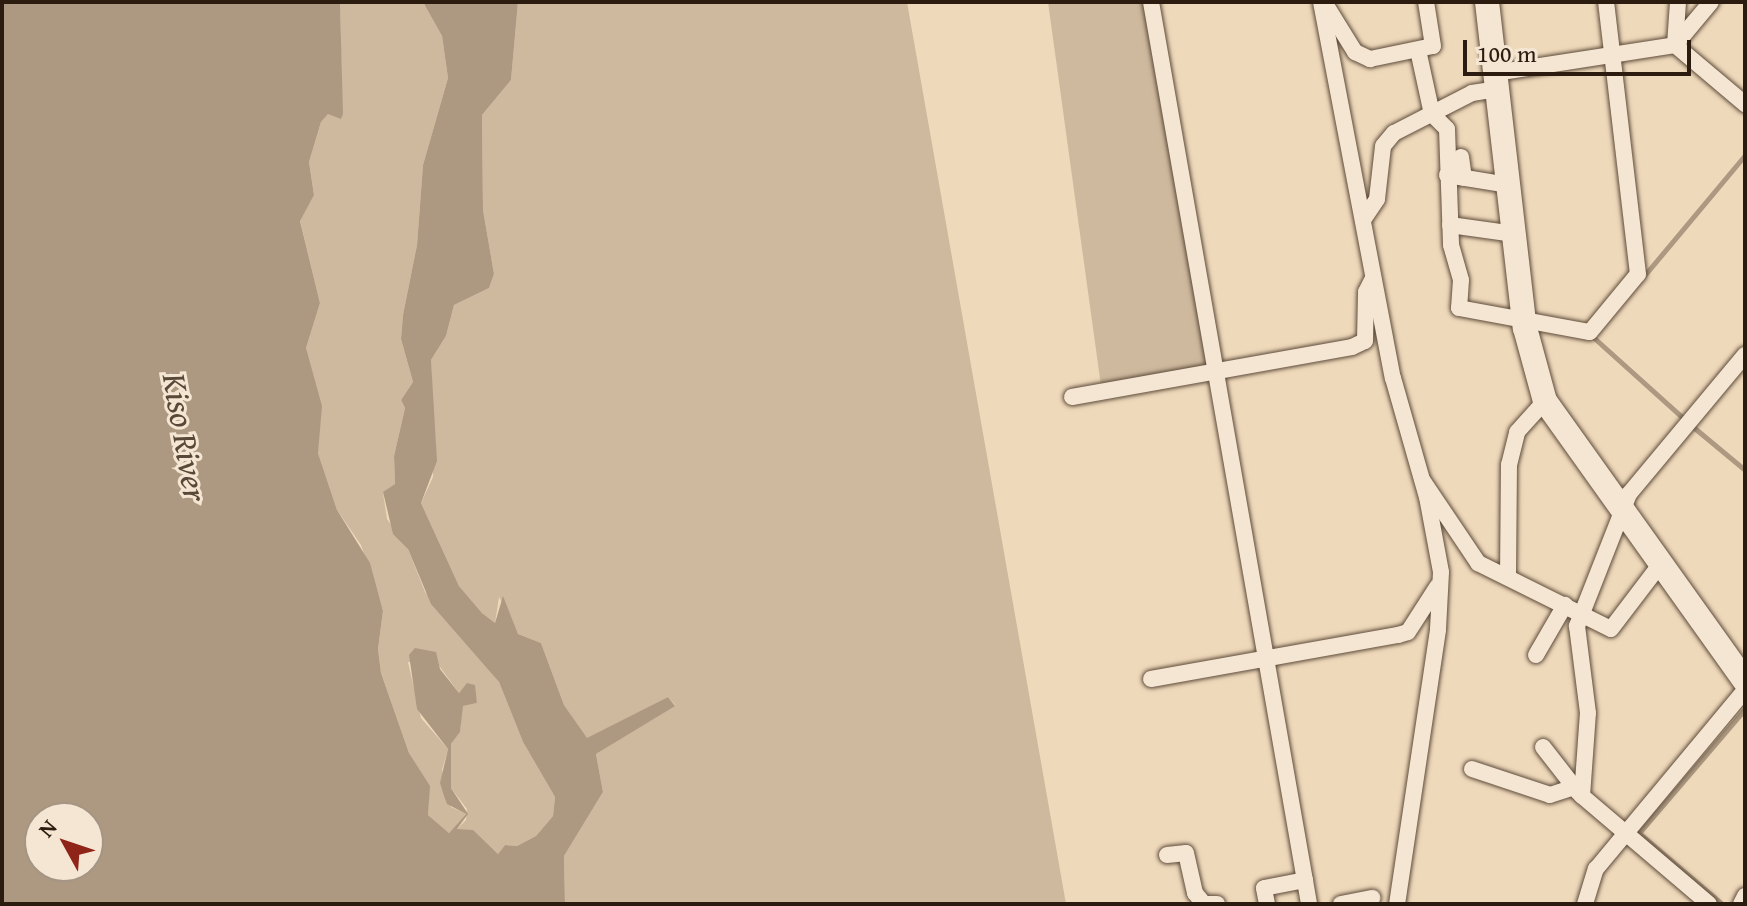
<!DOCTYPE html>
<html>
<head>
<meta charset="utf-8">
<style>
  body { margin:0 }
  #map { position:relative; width:1747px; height:906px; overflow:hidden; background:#efd9bb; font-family:"Gentium Book Plus",serif }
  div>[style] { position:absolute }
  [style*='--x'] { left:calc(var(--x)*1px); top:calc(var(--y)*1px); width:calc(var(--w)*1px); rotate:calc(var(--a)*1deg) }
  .green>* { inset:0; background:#ceb99e }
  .water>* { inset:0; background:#ad9981 }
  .stream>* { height:5px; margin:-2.5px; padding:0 2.5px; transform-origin:2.5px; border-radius:2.5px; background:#ad9981 }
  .roads { filter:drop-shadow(0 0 2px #5d4b3a) drop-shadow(0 0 2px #5d4b3a) }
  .street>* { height:16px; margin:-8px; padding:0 8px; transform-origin:8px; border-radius:8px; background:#f5e6d3 }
  .secondary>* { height:24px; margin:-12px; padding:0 12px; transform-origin:12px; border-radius:12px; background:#f5e6d3 }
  span { translate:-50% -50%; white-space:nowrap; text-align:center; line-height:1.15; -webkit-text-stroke:6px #f5e6d3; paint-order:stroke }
  .water-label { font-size:34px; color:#594837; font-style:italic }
  .frame { position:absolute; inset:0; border:4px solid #2c1c0f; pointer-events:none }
  .north { position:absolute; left:24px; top:802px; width:80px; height:80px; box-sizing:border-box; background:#f5e6d3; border:2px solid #a59585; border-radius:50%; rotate:310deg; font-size:22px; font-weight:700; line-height:32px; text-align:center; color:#2c1c0f }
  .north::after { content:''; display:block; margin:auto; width:28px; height:36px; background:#8f2418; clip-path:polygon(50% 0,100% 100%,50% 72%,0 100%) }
  .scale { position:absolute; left:1463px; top:40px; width:228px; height:36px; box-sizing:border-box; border:4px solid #2c1c0f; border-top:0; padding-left:10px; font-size:24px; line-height:28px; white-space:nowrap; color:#2c1c0f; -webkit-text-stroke:6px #f5e6d3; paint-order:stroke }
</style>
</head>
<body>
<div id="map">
  <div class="green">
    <div style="clip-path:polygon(340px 2px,423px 2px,442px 36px,448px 78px,423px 165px,417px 245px,403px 315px,401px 339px,413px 382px,401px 400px,405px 408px,394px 456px,395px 484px,383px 493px,387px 519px,408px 549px,425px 592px,499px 682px,523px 742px,555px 797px,553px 816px,536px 836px,517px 846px,505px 845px,498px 854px,484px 841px,457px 829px,466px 820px,467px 809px,451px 788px,451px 744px,460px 732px,462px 706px,477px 703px,475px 692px,465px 686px,459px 693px,437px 663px,408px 662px,421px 718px,448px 749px,442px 770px,451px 807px,466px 814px,449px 833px,428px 815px,429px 786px,409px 753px,381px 673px,378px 649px,383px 611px,377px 590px,361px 545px,337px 510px,318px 453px,306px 348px,320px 303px,300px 220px,314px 194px,309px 162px,321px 122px,342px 97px)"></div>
    <div style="clip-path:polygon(518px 2px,907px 2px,1066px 904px,565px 904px,564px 856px,603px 792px,596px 754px,675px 705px,668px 697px,587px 739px,564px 705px,541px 643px,518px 634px,499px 597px,495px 623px,482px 613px,459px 586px,421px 503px,433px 477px,431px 360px,446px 336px,454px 305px,489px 288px,494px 274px,483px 210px,482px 115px,511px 80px)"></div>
    <div style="clip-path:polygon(1048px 2px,1146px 2px,1211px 368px,1101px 386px)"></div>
  </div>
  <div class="water">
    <div style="clip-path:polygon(evenodd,2px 2px,340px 2px,343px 114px,341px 119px,328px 114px,321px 122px,309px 162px,314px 195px,300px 221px,320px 303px,306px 348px,322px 406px,318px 453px,337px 510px,370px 563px,383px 611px,378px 649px,381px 673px,409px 753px,430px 786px,428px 815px,449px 833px,466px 814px,447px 804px,444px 796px,440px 783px,448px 749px,417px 709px,409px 655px,415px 648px,436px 652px,440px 669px,459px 693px,467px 683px,475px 685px,477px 703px,463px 706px,460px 732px,451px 744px,451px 788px,468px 814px,457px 829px,473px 830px,498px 854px,505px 845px,517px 846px,536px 836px,553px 816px,555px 797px,523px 742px,499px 682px,431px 604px,408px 549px,393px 534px,383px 492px,395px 484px,394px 456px,405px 408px,401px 400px,413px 382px,401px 339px,403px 315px,417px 245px,423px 165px,448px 78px,442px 36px,423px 2px,518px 2px,511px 80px,482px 115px,483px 210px,494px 274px,489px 288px,454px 305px,446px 336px,431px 360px,437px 461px,421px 503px,459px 586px,482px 613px,495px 623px,503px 596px,518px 634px,541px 643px,564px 705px,587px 738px,668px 697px,675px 706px,596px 754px,603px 792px,564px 856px,565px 904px,2px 904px,2px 2px,40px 818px,88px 818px,88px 866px,40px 866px,40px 818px)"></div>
  </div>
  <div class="stream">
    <div style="--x:1643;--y:277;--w:159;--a:-50.1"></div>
    <div style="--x:1593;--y:337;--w:121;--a:42"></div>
    <div style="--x:1692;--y:426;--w:69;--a:39.7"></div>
    <div style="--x:1722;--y:904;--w:109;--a:-139.5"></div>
    <div style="--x:1639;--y:833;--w:163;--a:-49.5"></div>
  </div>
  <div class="roads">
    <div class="street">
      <div style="--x:1151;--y:2;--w:916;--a:80.06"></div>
      <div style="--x:1321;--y:2;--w:383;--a:79.2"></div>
      <div style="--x:1393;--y:378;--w:124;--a:74.1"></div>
      <div style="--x:1427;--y:497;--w:76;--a:79.4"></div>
      <div style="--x:1441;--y:572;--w:58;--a:93"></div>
      <div style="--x:1438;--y:630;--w:277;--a:98.5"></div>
      <div style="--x:1324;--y:2;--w:59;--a:58.2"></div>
      <div style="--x:1355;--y:52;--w:17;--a:25"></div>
      <div style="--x:1370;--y:59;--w:64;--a:-11.7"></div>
      <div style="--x:1433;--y:46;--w:45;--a:-99"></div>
      <div style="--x:1678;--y:2;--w:43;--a:94"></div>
      <div style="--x:1675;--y:45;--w:92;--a:40.1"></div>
      <div style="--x:1418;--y:50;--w:66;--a:77.7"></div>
      <div style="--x:1432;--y:114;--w:21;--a:45"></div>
      <div style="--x:1447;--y:129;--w:116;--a:88"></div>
      <div style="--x:1451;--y:245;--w:36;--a:74"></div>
      <div style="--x:1461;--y:280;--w:28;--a:94"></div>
      <div style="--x:1459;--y:308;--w:133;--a:10.4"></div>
      <div style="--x:1590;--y:332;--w:75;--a:-50.4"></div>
      <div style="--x:1638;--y:274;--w:274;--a:-96.7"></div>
      <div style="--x:1495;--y:73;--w:182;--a:-8.8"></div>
      <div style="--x:1675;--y:45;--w:56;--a:-50.1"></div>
      <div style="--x:1461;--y:157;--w:21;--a:82"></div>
      <div style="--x:1447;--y:175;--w:63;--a:9.2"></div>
      <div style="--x:1363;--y:220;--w:25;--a:-56"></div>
      <div style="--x:1377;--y:199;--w:53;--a:-83.5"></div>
      <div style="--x:1383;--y:146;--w:17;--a:-50"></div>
      <div style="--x:1394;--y:133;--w:88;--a:-27.1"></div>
      <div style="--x:1472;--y:93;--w:25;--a:-9"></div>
      <div style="--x:1450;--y:225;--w:65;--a:8"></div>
      <div style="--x:1072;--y:397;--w:284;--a:-10.1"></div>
      <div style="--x:1352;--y:347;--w:14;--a:-25"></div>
      <div style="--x:1365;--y:341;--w:49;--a:-88.8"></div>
      <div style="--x:1366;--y:292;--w:16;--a:-63"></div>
      <div style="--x:1423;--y:481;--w:99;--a:56.1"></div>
      <div style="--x:1478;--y:563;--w:148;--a:26.4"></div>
      <div style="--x:1611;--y:629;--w:79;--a:-52.7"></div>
      <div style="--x:1508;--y:576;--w:111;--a:-89.5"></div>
      <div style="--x:1509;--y:465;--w:34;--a:-76"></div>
      <div style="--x:1517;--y:432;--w:42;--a:-47.9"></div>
      <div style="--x:1536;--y:655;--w:58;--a:-59.9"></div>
      <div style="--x:1151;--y:679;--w:251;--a:-10.1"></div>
      <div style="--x:1398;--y:635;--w:10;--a:-17"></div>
      <div style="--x:1408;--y:632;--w:54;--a:-57.2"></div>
      <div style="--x:1543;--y:747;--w:58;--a:52"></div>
      <div style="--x:1472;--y:769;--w:82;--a:18.4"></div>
      <div style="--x:1550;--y:795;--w:26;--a:-18"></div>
      <div style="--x:1167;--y:855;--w:19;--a:-6"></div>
      <div style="--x:1186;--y:853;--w:41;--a:77.3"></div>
      <div style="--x:1195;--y:893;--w:14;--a:51"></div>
      <div style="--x:1204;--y:904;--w:13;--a:0"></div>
      <div style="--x:1267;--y:904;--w:16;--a:-101"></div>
      <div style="--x:1264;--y:888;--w:42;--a:-11"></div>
      <div style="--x:1341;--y:904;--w:32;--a:-11"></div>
      <div style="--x:1585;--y:904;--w:37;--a:-73"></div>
      <div style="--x:1596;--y:869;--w:233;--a:-50.2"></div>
      <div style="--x:1709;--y:904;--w:167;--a:-139.6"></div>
      <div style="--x:1582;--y:796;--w:83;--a:-85.9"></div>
      <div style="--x:1588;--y:713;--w:88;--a:-97.2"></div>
      <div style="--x:1577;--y:626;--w:142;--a:-68.5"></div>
      <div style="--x:1629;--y:494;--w:181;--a:-50.2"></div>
      <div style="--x:1741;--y:904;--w:9;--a:-63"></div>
    </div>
    <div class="secondary">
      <div style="--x:1487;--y:2;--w:328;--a:83.4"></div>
      <div style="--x:1525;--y:328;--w:76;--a:74.7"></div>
      <div style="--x:1545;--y:401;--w:344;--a:54.5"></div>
    </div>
  </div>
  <div class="water-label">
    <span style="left:186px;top:437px;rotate:80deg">Kiso River</span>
  </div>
  <div class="frame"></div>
  <div class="north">N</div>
  <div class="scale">100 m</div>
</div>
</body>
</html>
